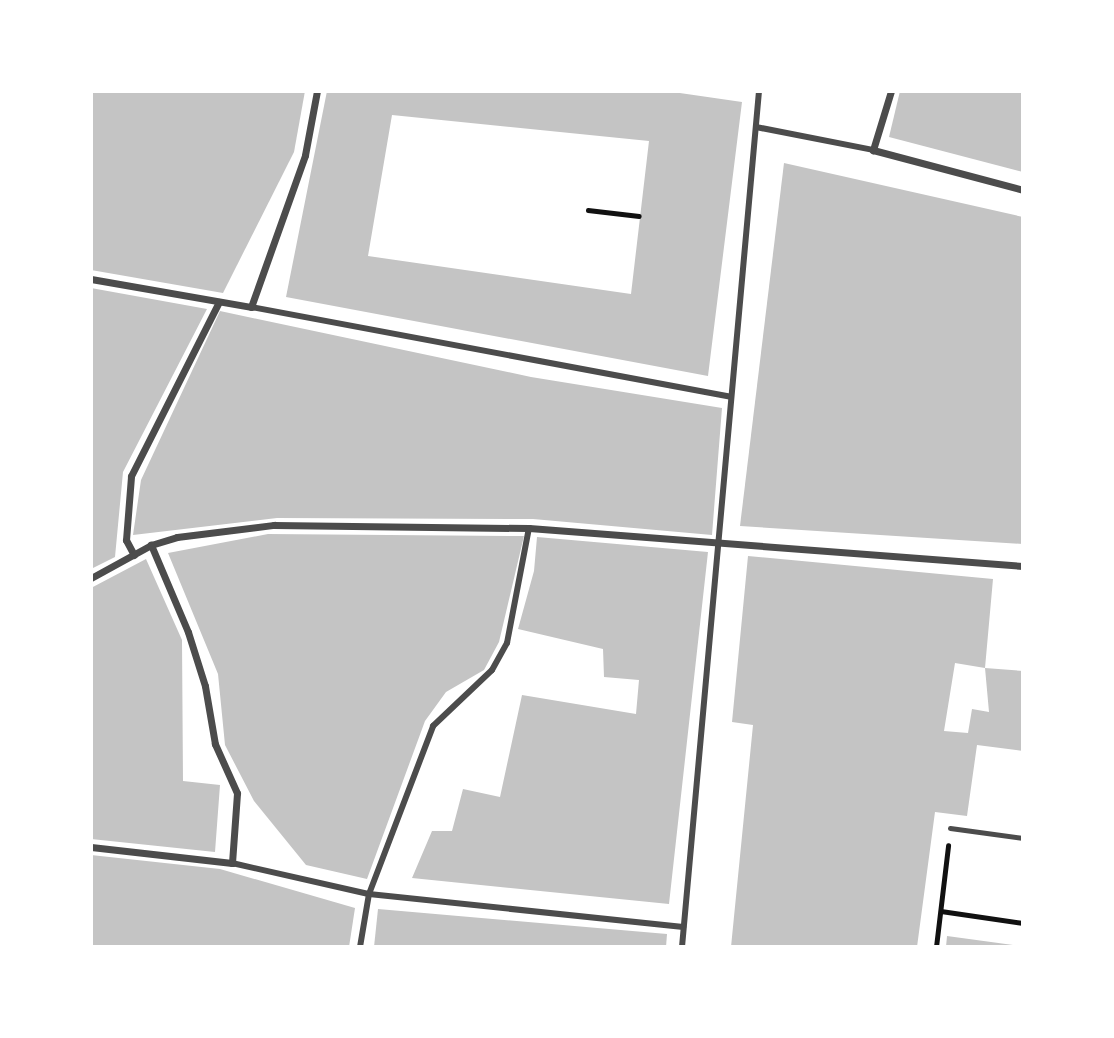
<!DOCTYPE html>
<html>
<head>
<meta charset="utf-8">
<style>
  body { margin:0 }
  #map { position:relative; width:1114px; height:1038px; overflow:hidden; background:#fff; font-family:"Alegreya Sans",sans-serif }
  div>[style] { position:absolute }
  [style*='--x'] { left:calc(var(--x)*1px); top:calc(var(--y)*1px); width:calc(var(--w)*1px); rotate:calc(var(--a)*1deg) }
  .building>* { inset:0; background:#c4c4c4 }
  .path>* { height:4.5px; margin:-2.25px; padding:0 2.25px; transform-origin:2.25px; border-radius:2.25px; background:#111 }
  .service>* { height:5px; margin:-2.5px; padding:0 2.5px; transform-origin:2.5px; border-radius:2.5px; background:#4c4c4c }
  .pedestrian>* { height:6px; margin:-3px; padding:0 3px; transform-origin:3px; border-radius:3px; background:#4c4c4c }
  .minor>* { height:7px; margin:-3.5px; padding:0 3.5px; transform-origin:3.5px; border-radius:3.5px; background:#4c4c4c }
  span { translate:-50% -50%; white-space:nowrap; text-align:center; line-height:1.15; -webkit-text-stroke:5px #fff; paint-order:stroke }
  .frame { position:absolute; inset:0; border:93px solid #fff; pointer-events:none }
</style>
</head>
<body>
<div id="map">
  <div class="building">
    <div style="clip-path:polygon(91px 91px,305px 91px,294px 152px,223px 293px,91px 270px)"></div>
    <div style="clip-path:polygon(evenodd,327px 91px,666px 91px,742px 102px,708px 376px,286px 297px,327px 91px,392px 115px,649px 141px,631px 294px,368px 256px,392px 115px)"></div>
    <div style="clip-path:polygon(900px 91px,1023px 91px,1023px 172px,889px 137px)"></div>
    <div style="clip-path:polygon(784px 163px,1023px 217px,1023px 544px,740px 526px)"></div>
    <div style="clip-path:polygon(91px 288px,207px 309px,123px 472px,115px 557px,91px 569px)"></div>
    <div style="clip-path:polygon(220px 311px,531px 377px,722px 408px,712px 535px,533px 519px,277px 518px,133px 535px,141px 480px)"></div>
    <div style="clip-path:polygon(268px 534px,524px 536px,499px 642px,484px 670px,446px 692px,425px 721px,367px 879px,306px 865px,254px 801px,225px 745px,218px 674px,168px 553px)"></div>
    <div style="clip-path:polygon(537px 537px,708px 552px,669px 904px,412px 878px,432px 831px,452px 831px,463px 789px,500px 797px,522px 695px,636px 714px,639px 680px,604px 677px,603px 649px,518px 629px,534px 571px)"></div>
    <div style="clip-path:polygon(748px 556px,993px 579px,985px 668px,955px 663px,944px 731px,968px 733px,972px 709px,989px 712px,985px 668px,1023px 671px,1023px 751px,977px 745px,967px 816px,935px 812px,917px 947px,731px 947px,753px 725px,732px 722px)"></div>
    <div style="clip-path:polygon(146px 559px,182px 640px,183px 781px,220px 785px,215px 852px,91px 839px,91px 588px)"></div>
    <div style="clip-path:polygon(91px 855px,220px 869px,355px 908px,349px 947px,91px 947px)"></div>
    <div style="clip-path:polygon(378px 909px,667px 934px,666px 947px,374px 947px)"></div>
    <div style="clip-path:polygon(947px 936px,1013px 945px,1013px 947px,946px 947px)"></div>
  </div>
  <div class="path">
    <div style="--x:588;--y:210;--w:51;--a:6.7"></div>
    <div style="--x:941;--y:911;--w:83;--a:8.3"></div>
    <div style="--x:936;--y:947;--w:102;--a:-83.2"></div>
  </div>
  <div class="service">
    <div style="--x:950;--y:828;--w:74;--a:7.8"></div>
  </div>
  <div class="pedestrian">
    <div style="--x:756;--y:127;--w:119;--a:11.1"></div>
    <div style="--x:251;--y:307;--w:488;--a:10.6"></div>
    <div style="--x:232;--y:863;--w:140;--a:12.8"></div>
    <div style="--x:369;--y:894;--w:316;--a:6"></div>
    <div style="--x:360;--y:947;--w:54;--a:-80.4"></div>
    <div style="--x:369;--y:894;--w:180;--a:-69.1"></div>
    <div style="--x:433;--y:726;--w:81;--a:-43.5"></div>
    <div style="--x:492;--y:670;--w:31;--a:-61"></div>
    <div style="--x:507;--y:643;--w:117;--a:-79.2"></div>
    <div style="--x:682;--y:947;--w:859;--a:-84.86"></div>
  </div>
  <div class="minor">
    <div style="--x:891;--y:91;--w:62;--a:107"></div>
    <div style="--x:873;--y:150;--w:155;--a:14.9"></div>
    <div style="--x:91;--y:279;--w:162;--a:9.9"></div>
    <div style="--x:251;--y:307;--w:161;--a:-70.4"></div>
    <div style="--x:305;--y:155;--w:65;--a:-79.4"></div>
    <div style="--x:134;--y:555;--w:17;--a:-118"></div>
    <div style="--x:126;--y:540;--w:64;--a:-85.5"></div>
    <div style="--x:131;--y:476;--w:195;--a:-63.2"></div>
    <div style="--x:91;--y:578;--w:68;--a:-28.8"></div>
    <div style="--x:151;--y:545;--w:27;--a:-17"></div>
    <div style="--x:177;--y:537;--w:98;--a:-7.1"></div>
    <div style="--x:274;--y:525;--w:255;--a:0.7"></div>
    <div style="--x:529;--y:528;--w:495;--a:4.4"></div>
    <div style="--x:91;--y:847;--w:142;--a:6.5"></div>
    <div style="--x:232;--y:863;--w:70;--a:-85.9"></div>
    <div style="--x:237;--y:793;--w:54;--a:-114.2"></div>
    <div style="--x:215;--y:744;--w:59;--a:-99.8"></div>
    <div style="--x:205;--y:686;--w:57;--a:-107.5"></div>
    <div style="--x:188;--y:632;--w:95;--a:-113"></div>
  </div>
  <div class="frame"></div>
</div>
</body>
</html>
